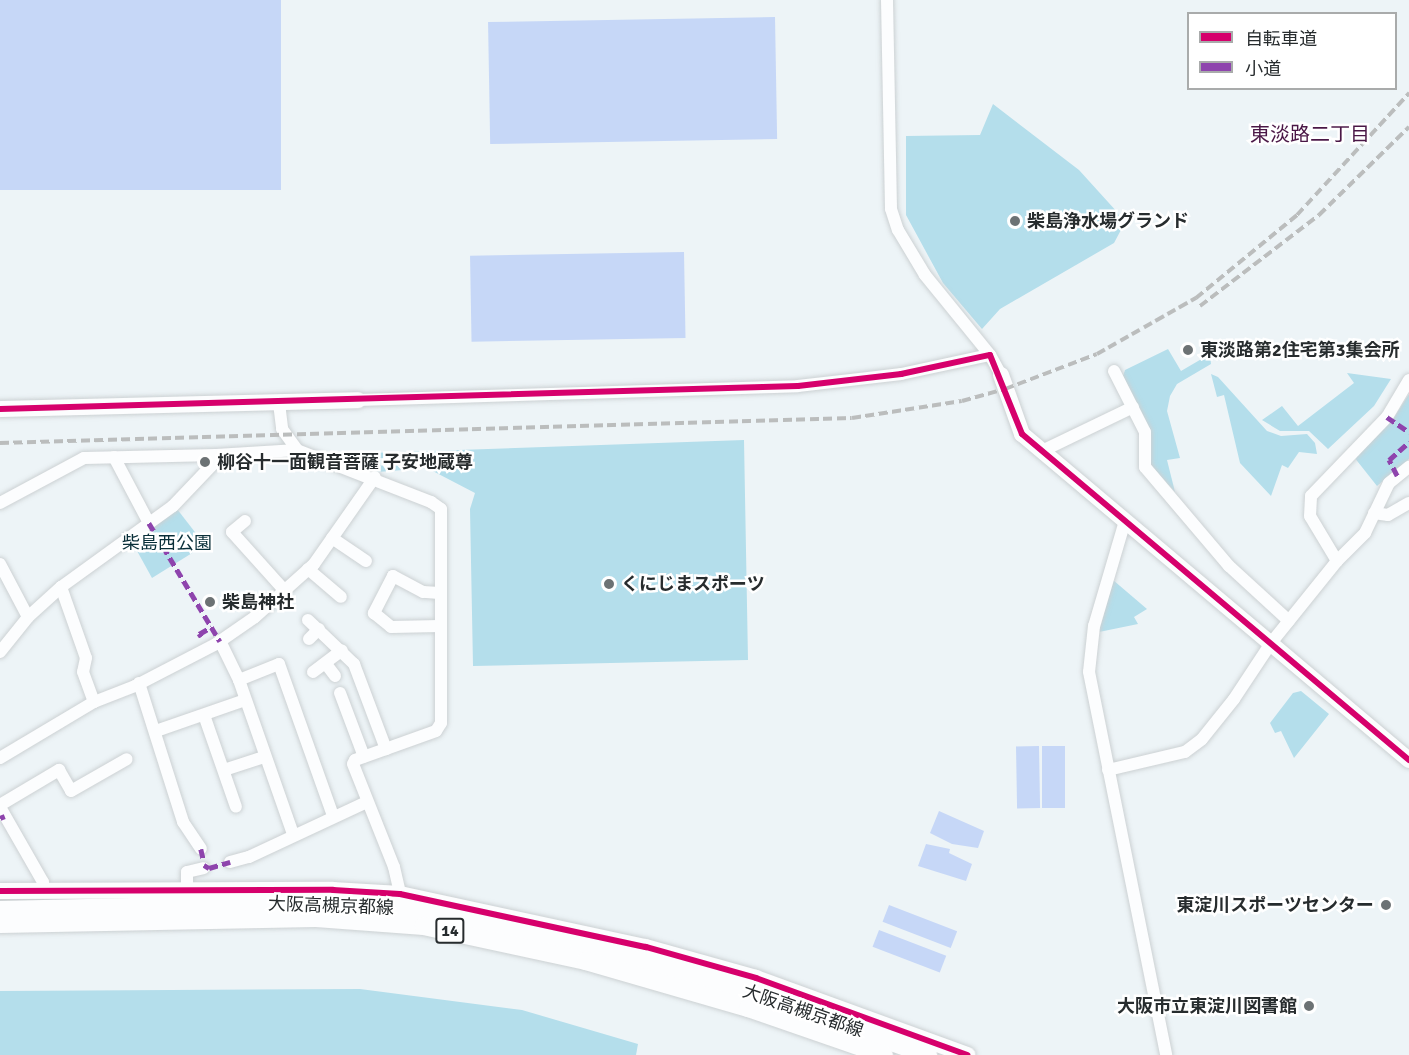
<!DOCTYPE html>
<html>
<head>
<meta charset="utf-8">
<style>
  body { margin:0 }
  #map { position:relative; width:1409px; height:1055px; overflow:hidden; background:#edf4f7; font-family:Signika,"Noto Sans JP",sans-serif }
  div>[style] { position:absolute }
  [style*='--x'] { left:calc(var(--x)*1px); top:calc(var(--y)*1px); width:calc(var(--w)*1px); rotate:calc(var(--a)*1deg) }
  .green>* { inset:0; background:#b4deeb }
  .water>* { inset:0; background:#c6d7f7; transform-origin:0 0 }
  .roads { filter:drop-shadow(0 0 2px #ccd1d3) drop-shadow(0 0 2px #ccd1d3) }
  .street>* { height:12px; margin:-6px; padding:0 6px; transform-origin:6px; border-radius:6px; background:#fcfdfe }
  .secondary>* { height:16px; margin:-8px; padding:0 8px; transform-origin:8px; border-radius:8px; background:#fcfdfe }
  .primary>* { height:18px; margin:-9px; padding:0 9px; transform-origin:9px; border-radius:9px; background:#fcfdfe }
  .rail>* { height:4px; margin-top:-2px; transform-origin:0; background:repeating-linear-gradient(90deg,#bbbdbd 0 9px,transparent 0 13.5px) }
  .quiet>* { height:4.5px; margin-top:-2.25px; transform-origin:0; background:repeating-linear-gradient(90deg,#8e44ad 0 9px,transparent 0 13.5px) }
  .cycleway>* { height:6px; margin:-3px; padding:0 3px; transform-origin:3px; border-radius:3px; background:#d6006c }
  .dots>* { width:16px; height:16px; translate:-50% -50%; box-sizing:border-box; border:3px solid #fff; border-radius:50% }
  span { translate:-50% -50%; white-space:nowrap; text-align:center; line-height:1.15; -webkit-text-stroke:5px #fff; paint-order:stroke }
  .shield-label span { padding:2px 4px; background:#fff; border:2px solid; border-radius:4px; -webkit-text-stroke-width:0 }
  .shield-label { font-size:16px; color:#272c2e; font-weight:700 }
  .poi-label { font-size:18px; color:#272c2e; font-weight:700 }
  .left { translate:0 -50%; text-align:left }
  .right { translate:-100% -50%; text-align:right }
  .park-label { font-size:18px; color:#092f39 }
  .street-label { font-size:18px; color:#272c2e }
  .neighbourhood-label { font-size:20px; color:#4a1746 }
  .legend { position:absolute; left:1187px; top:12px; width:210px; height:78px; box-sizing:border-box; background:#fff; border:2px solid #a9abab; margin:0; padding:8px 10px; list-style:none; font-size:18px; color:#272c2e }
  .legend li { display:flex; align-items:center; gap:12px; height:30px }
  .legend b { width:30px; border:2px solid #a9abab }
</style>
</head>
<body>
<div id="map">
  <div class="green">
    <div style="clip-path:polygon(993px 104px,1079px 170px,1118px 213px,1122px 228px,1114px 243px,1000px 309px,982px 329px,943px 283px,906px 215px,906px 136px,980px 135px)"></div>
    <div style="clip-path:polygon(1168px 349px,1181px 371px,1210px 354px,1211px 364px,1177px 384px,1170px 396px,1167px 411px,1180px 458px,1167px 460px,1175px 492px,1149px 463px,1123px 376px,1125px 370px)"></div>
    <div style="clip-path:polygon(1347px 373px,1391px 379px,1374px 406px,1328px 449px,1309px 431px,1280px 431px,1262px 420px,1282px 406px,1298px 426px,1354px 383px)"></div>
    <div style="clip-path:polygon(1211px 374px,1218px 377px,1267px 431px,1281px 436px,1307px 434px,1315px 443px,1317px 454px,1299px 452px,1288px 468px,1282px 465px,1271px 496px,1240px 463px,1224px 395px,1217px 397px)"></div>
    <div style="clip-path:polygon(1409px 394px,1409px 459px,1377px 486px,1354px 457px,1392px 421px)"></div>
    <div style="clip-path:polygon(744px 440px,748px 660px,473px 666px,470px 509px,475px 493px,427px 468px,378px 472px,353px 464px,371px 453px)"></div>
    <div style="clip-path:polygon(177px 509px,205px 545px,152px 578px,131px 540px)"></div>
    <div style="clip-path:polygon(1113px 580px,1147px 609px,1134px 617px,1138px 624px,1099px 632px)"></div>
    <div style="clip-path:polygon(1301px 691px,1329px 714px,1294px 758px,1281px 731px,1275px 733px,1270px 723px,1293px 693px)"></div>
    <div style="clip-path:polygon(360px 989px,522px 1010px,638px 1044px,636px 1055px,0 1055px,0 991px)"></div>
  </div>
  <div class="water">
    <div style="left:0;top:0;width:281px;height:190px"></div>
    <div style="left:775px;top:17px;width:122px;height:287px;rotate:89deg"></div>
    <div style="left:684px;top:252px;width:86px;height:214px;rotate:89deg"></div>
    <div style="left:1039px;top:746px;width:62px;height:23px;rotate:89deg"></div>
    <div style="left:1042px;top:746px;width:23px;height:62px"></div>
    <div style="clip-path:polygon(939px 811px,984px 831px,978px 848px,952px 844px,930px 833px)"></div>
    <div style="clip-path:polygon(926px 844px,950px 849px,949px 853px,972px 864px,966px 881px,918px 866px)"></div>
    <div style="left:889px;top:905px;width:73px;height:18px;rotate:21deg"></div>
    <div style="left:879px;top:930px;width:72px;height:18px;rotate:21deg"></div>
  </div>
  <div class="roads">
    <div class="street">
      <div style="--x:887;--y:0;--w:209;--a:88.9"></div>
      <div style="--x:891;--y:209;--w:22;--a:72"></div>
      <div style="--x:898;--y:230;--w:52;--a:59"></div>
      <div style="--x:925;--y:275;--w:103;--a:50.9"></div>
      <div style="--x:1114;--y:371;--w:68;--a:63.1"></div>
      <div style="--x:1145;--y:432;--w:35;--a:90"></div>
      <div style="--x:1145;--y:467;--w:130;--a:49.7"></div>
      <div style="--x:1229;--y:566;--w:81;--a:42.5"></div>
      <div style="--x:358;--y:400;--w:440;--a:-1.8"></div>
      <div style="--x:798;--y:386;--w:104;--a:-6.6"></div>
      <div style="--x:901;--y:374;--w:91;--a:-12.1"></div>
      <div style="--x:990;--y:355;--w:23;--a:61"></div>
      <div style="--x:279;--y:403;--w:26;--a:83"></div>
      <div style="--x:282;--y:429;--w:26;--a:54"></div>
      <div style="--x:1042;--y:451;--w:101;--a:-25.8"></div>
      <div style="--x:114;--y:457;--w:75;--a:62.1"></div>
      <div style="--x:0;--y:503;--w:95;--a:-28.2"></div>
      <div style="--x:84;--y:458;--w:132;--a:-1.3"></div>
      <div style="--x:1374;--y:513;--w:14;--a:8"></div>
      <div style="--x:1388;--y:515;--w:24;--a:-30"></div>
      <div style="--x:245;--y:521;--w:17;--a:140"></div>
      <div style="--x:232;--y:532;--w:79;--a:48.1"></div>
      <div style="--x:1125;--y:521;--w:109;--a:106.4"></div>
      <div style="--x:1094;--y:626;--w:46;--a:96.2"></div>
      <div style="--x:1089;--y:672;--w:391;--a:78.6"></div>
      <div style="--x:332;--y:538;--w:41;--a:34.1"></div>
      <div style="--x:1337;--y:561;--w:40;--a:-45"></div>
      <div style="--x:1365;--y:533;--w:55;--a:-64.4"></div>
      <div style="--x:1389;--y:483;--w:26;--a:-39"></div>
      <div style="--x:0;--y:564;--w:60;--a:62.2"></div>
      <div style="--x:308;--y:569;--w:43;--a:40.3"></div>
      <div style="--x:61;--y:587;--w:75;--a:70.6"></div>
      <div style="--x:86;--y:658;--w:14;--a:102"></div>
      <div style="--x:83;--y:672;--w:32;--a:70"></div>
      <div style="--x:439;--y:593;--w:16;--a:-176"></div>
      <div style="--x:423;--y:592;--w:34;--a:-152"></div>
      <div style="--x:393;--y:576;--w:42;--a:117.2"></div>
      <div style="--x:374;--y:613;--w:22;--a:39"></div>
      <div style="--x:391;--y:627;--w:49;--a:-1.2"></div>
      <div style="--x:308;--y:620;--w:64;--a:43.7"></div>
      <div style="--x:354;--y:664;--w:91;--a:69.4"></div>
      <div style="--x:309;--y:639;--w:14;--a:-45"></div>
      <div style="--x:220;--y:641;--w:43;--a:64"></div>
      <div style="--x:239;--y:680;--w:163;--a:70.7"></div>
      <div style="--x:0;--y:652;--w:45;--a:-51.3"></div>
      <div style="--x:28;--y:617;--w:45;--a:-42.3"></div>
      <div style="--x:61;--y:587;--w:138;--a:-35.9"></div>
      <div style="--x:173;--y:506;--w:58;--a:-46.4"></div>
      <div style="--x:213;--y:464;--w:9;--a:-72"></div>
      <div style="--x:216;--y:455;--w:81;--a:-3.5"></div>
      <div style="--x:297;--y:450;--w:144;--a:21.2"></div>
      <div style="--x:431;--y:502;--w:12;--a:35"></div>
      <div style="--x:441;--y:509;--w:214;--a:90"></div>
      <div style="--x:441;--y:723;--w:9;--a:122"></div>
      <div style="--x:436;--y:731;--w:86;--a:160.3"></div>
      <div style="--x:355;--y:760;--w:4;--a:117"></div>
      <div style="--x:353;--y:764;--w:111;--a:68.3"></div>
      <div style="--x:394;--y:867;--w:28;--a:77"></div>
      <div style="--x:326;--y:664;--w:15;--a:53"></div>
      <div style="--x:313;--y:672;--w:36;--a:-37"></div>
      <div style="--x:239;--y:680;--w:43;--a:-21.8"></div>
      <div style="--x:279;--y:664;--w:161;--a:70.4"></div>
      <div style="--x:139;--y:683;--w:146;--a:72.4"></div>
      <div style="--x:183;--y:822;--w:32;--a:56"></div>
      <div style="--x:340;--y:693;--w:68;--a:69.4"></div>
      <div style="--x:204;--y:715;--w:97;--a:70.8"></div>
      <div style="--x:156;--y:731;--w:94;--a:-19.2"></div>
      <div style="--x:0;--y:758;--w:109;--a:-30.8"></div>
      <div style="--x:94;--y:702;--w:44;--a:-21.3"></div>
      <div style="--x:135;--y:686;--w:91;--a:-27.4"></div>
      <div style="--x:216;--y:644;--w:47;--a:-34.7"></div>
      <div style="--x:255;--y:617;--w:79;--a:-41.9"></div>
      <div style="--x:314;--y:564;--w:106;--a:-55"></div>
      <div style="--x:224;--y:770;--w:42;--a:-18"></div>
      <div style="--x:1108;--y:770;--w:79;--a:-13.2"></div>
      <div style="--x:1185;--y:752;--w:21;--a:-37"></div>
      <div style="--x:1202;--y:739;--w:51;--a:-51.3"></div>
      <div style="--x:1234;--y:699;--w:67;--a:-56.5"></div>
      <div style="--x:1271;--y:643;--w:105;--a:-51.2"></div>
      <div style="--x:1337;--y:561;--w:52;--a:-121"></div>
      <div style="--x:1310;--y:516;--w:20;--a:-87"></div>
      <div style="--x:1311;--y:496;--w:110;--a:-46.1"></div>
      <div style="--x:1387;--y:417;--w:43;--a:-59.3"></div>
      <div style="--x:0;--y:805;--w:69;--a:-30.7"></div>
      <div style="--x:59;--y:770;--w:24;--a:60"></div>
      <div style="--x:71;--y:791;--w:64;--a:-29.7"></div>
      <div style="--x:0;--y:807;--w:86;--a:60.2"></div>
      <div style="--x:43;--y:882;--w:9;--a:90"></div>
      <div style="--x:230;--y:862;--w:20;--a:-15"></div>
      <div style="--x:249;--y:857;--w:130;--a:-25"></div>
      <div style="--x:187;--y:890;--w:18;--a:-90"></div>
      <div style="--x:187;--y:872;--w:17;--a:-13"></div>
    </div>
    <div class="secondary">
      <div style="--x:1001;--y:375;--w:63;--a:70.4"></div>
      <div style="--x:1022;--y:434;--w:506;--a:40.11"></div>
      <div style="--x:0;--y:409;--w:358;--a:-1.4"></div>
      <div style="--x:0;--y:891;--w:333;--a:-0.2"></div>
      <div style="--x:333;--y:890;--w:67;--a:3.4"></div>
      <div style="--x:400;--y:894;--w:252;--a:12.2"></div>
      <div style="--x:646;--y:947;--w:114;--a:15.7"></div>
      <div style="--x:756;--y:978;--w:225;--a:20"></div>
    </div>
    <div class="primary">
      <div style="--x:0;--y:910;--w:318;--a:-1.3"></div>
      <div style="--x:318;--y:903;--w:101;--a:4"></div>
      <div style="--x:419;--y:910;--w:164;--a:12.3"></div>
      <div style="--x:579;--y:945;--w:180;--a:15.4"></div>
      <div style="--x:753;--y:993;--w:186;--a:19.5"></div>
      <div style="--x:0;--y:924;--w:316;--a:-1.1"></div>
      <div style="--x:316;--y:918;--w:108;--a:4.2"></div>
      <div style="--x:424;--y:926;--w:166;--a:12.2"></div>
      <div style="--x:586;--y:961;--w:169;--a:16.2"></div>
      <div style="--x:748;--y:1008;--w:144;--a:19.1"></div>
    </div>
  </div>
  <div class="rail">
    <div style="--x:1200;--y:306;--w:150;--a:-37.4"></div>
    <div style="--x:1319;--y:215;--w:126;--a:-44.4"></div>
    <div style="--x:0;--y:443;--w:852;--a:-1.68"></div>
    <div style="--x:852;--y:418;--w:111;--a:-8.8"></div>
    <div style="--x:962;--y:401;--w:45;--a:-15.6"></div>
    <div style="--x:1005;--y:389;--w:98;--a:-20.8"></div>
    <div style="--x:1097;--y:354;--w:114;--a:-29.5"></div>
    <div style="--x:1196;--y:298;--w:131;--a:-39.4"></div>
    <div style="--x:1297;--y:215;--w:166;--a:-47.4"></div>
  </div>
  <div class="quiet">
    <div style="--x:1387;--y:417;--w:27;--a:34"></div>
    <div style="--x:1397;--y:476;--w:18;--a:-117"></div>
    <div style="--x:1389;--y:460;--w:27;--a:-42"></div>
    <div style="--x:149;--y:523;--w:138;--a:59"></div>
    <div style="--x:201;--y:637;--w:4;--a:-124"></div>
    <div style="--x:199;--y:634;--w:14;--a:-30"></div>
    <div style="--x:0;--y:818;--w:5;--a:-22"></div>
    <div style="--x:201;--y:849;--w:13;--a:77"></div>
    <div style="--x:204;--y:865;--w:6;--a:31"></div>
    <div style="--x:209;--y:868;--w:22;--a:-16"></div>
  </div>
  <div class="cycleway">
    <div style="--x:0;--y:409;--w:798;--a:-1.65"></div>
    <div style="--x:798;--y:386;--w:104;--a:-6.6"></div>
    <div style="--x:901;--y:374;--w:91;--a:-12.1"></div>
    <div style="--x:990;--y:355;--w:85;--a:67.9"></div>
    <div style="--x:1022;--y:434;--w:506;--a:40.11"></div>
    <div style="--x:0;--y:891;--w:333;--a:-0.2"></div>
    <div style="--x:333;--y:890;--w:67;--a:3.4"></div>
    <div style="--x:400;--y:894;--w:252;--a:12.2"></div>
    <div style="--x:646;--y:947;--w:114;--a:15.7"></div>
    <div style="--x:756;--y:978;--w:225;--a:20"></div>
  </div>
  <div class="dots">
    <div style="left:1015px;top:221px;background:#6c7274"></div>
    <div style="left:1188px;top:350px;background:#6c7274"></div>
    <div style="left:205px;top:462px;background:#6c7274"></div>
    <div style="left:609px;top:584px;background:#6c7274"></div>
    <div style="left:210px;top:602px;background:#6c7274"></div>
    <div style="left:1386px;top:905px;background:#6c7274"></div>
    <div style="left:1309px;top:1006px;background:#6c7274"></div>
  </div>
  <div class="shield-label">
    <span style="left:450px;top:931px">14</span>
  </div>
  <div class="poi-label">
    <span class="left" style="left:1027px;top:221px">柴島浄水場グランド</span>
    <span class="left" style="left:1200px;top:350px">東淡路第2住宅第3集会所</span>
    <span class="left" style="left:217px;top:462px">柳谷十一面観音菩薩 子安地蔵尊</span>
    <span class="left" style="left:621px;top:584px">くにじまスポーツ</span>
    <span class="left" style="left:222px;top:602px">柴島神社</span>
    <span class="right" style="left:1374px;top:905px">東淀川スポーツセンター</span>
    <span class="right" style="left:1297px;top:1006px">大阪市立東淀川図書館</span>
  </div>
  <div class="park-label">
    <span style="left:167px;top:543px">柴島西公園</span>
  </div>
  <div class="street-label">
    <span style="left:331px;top:906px;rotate:2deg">大阪高槻京都線</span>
    <span style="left:803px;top:1011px;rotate:19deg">大阪高槻京都線</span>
  </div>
  <div class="neighbourhood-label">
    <span style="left:1310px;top:134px">東淡路二丁目</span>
  </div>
  <ul class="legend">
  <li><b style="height:8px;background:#d6006c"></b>自転車道</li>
  <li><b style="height:8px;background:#8e44ad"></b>小道</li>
  </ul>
</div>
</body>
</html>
